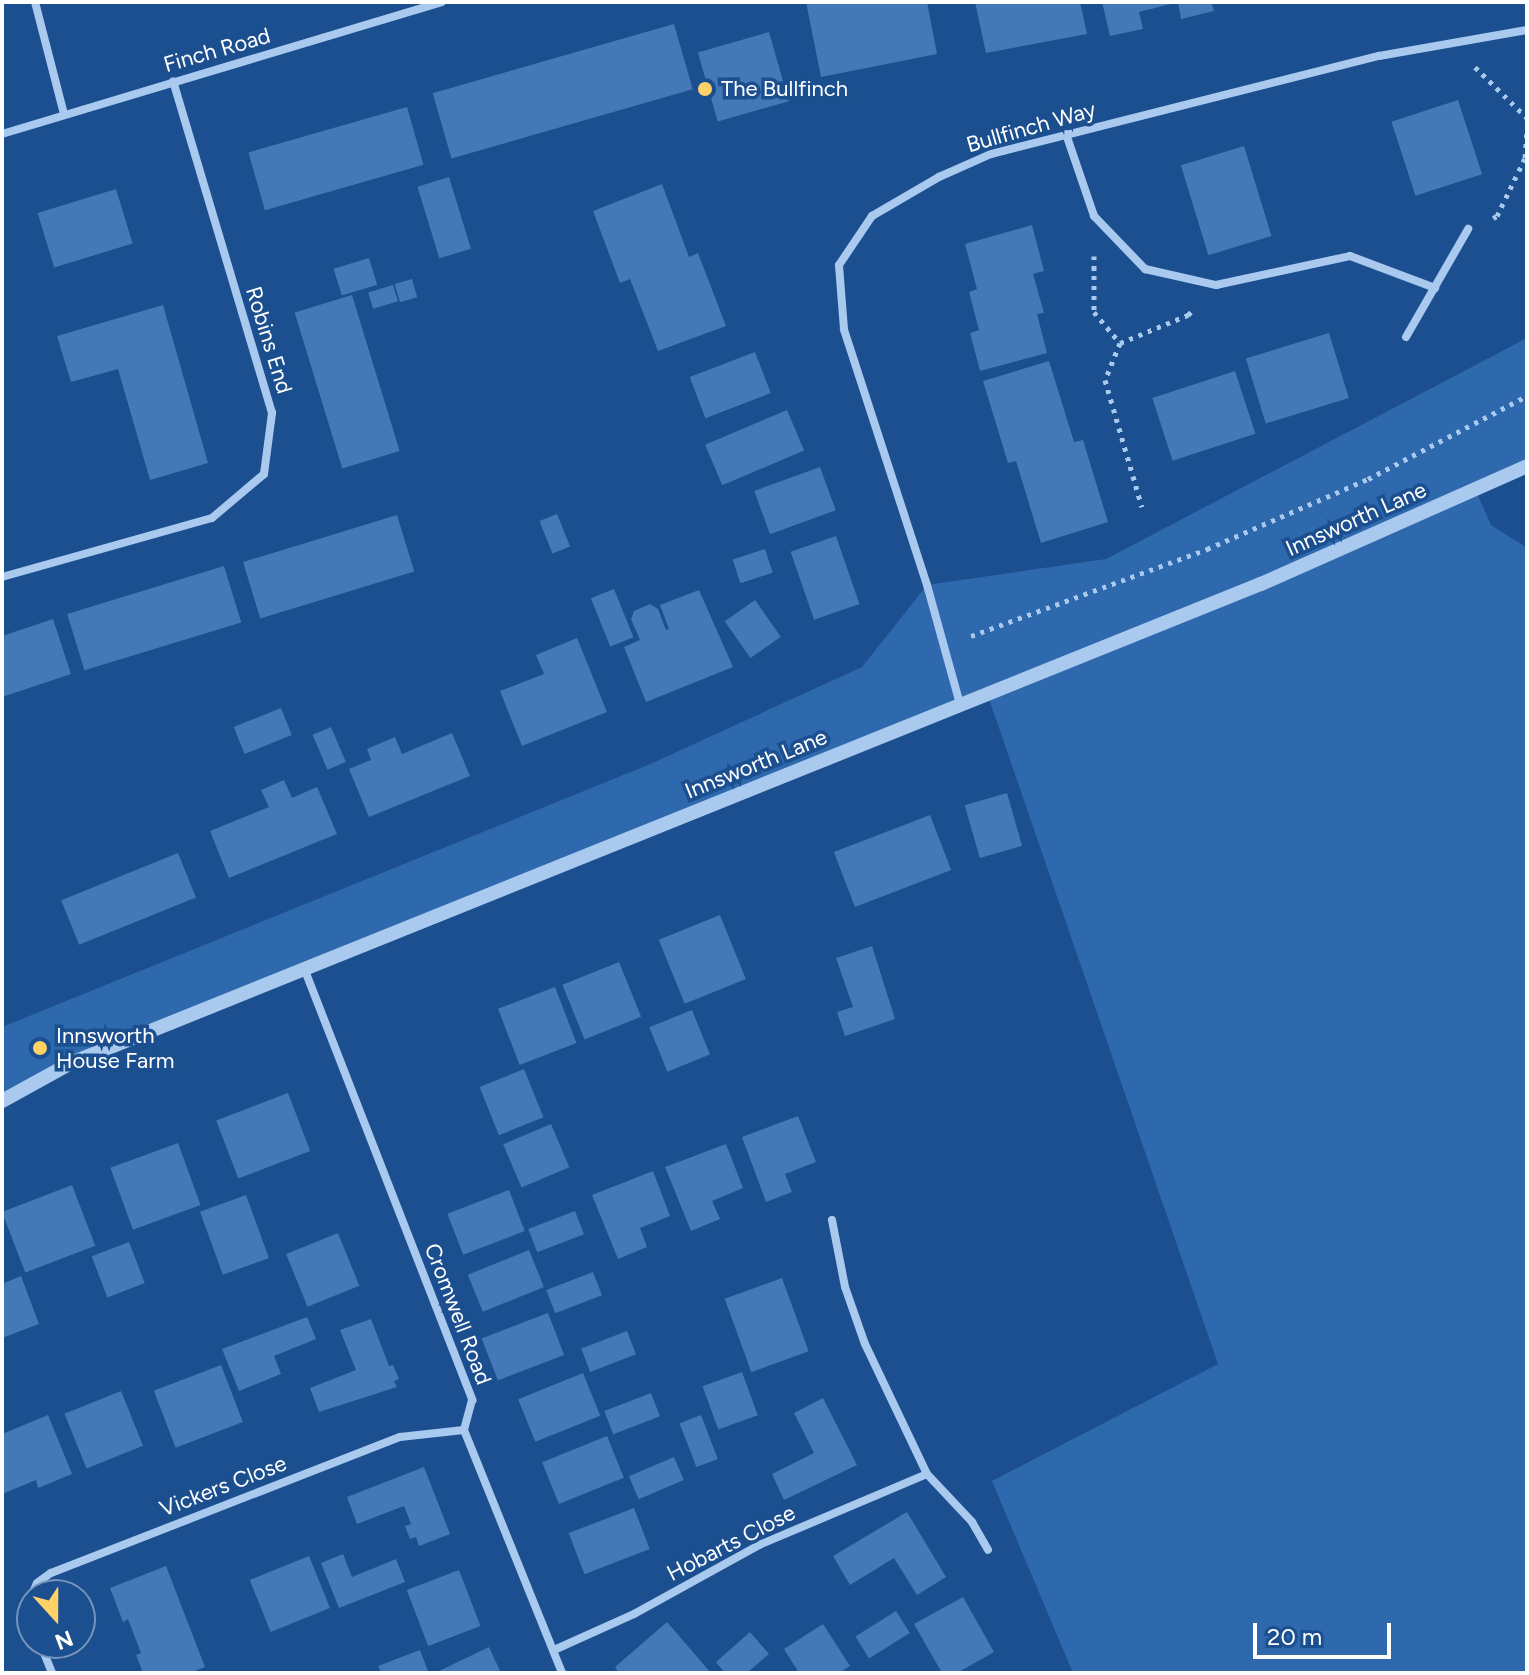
<!DOCTYPE html>
<html>
<head>
<meta charset="utf-8">
<style>
  body { margin:0 }
  #map { position:relative; width:1529px; height:1675px; overflow:hidden; background:#1b4f8f; font-family:Figtree,sans-serif }
  div>[style] { position:absolute }
  [style*='--x'] { left:calc(var(--x)*1px); top:calc(var(--y)*1px); width:calc(var(--w)*1px); rotate:calc(var(--a)*1deg) }
  .green>* { inset:0; background:#2e69ad }
  .building>* { inset:0; background:#4478b7; transform-origin:0 0 }
  .path>* { height:5px; margin-top:-2.5px; transform-origin:0; background:repeating-linear-gradient(90deg,#a9c9ee 0 4px,transparent 0 10px) }
  .minor>* { height:8px; margin:-4px; padding:0 4px; transform-origin:4px; border-radius:4px; background:#a9c9ee }
  .tertiary>* { height:14px; margin:-7px; padding:0 7px; transform-origin:7px; border-radius:7px; background:#a9c9ee }
  .dots>* { width:22px; height:22px; translate:-50% -50%; box-sizing:border-box; border:4px solid #1b4f8f; border-radius:50% }
  span { translate:-50% -50%; white-space:nowrap; text-align:center; line-height:1.15; -webkit-text-stroke:7px #1b4f8f; paint-order:stroke }
  .street-label { font-size:22px; color:#fff }
  .poi-label { font-size:22px; color:#fff }
  .left { translate:0 -50%; text-align:left }
  .frame { position:absolute; inset:0; border:4px solid #fff; pointer-events:none }
  .north { position:absolute; left:16px; top:1579px; width:80px; height:80px; box-sizing:border-box; background:#1b4f8f; border:2px solid #7695bc; border-radius:50%; rotate:159deg; font-size:22px; font-weight:700; line-height:32px; text-align:center; color:#fff }
  .north::after { content:''; display:block; margin:auto; width:28px; height:36px; background:#ffd166; clip-path:polygon(50% 0,100% 100%,50% 72%,0 100%) }
  .scale { position:absolute; left:1253px; top:1623px; width:138px; height:36px; box-sizing:border-box; border:4px solid #fff; border-top:0; padding-left:10px; font-size:24px; line-height:28px; white-space:nowrap; color:#fff; -webkit-text-stroke:6px #1b4f8f; paint-order:stroke }
</style>
</head>
<body>
<div id="map">
  <div class="green">
    <div style="clip-path:polygon(1527px 338px,1527px 466px,1476px 491px,1491px 525px,1527px 548px,1527px 1673px,1073px 1673px,992px 1481px,1218px 1364px,987px 693px,304px 968px,2px 1101px,2px 1027px,648px 765px,862px 667px,927px 585px,1106px 559px)"></div>
  </div>
  <div class="building">
    <div style="clip-path:polygon(806px 2px,927px 2px,937px 54px,821px 77px)"></div>
    <div style="clip-path:polygon(975px 2px,1080px 2px,1087px 34px,986px 53px)"></div>
    <div style="clip-path:polygon(1102px 2px,1175px 2px,1175px 3px,1139px 12px,1143px 29px,1110px 36px)"></div>
    <div style="clip-path:polygon(1178px 2px,1211px 2px,1214px 11px,1181px 19px)"></div>
    <div style="left:674px;top:24px;width:68px;height:251px;rotate:74deg"></div>
    <div style="left:769px;top:32px;width:72px;height:74px;rotate:74deg"></div>
    <div style="left:1458px;top:100px;width:78px;height:70px;rotate:72deg"></div>
    <div style="left:407px;top:107px;width:60px;height:165px;rotate:74deg"></div>
    <div style="left:1244px;top:146px;width:94px;height:66px;rotate:73deg"></div>
    <div style="left:449px;top:177px;width:75px;height:33px;rotate:73deg"></div>
    <div style="clip-path:polygon(662px 184px,689px 257px,698px 253px,726px 326px,658px 351px,630px 279px,620px 283px,593px 211px)"></div>
    <div style="left:116px;top:189px;width:57px;height:82px;rotate:73deg"></div>
    <div style="clip-path:polygon(1032px 225px,1044px 271px,1033px 274px,1044px 313px,1037px 314px,1047px 353px,980px 371px,970px 333px,979px 330px,969px 292px,977px 289px,965px 244px)"></div>
    <div style="left:369px;top:258px;width:28px;height:37px;rotate:73deg"></div>
    <div style="left:412px;top:279px;width:19px;height:18px;rotate:74deg"></div>
    <div style="left:393px;top:285px;width:17px;height:26px;rotate:73deg"></div>
    <div style="left:352px;top:295px;width:163px;height:60px;rotate:73deg"></div>
    <div style="clip-path:polygon(163px 305px,208px 463px,150px 480px,118px 369px,71px 382px,57px 336px)"></div>
    <div style="left:1329px;top:333px;width:68px;height:87px;rotate:73deg"></div>
    <div style="left:755px;top:352px;width:44px;height:70px;rotate:69deg"></div>
    <div style="clip-path:polygon(1049px 361px,1074px 442px,1083px 440px,1108px 522px,1041px 543px,1016px 461px,1008px 463px,983px 381px)"></div>
    <div style="left:1235px;top:371px;width:66px;height:87px;rotate:72deg"></div>
    <div style="left:787px;top:410px;width:44px;height:89px;rotate:67deg"></div>
    <div style="left:820px;top:467px;width:46px;height:70px;rotate:70deg"></div>
    <div style="left:557px;top:514px;width:35px;height:19px;rotate:68deg"></div>
    <div style="left:397px;top:515px;width:59px;height:161px;rotate:73deg"></div>
    <div style="left:836px;top:536px;width:72px;height:48px;rotate:71deg"></div>
    <div style="left:765px;top:549px;width:25px;height:34px;rotate:72deg"></div>
    <div style="left:224px;top:566px;width:59px;height:164px;rotate:73deg"></div>
    <div style="left:614px;top:589px;width:52px;height:25px;rotate:68deg"></div>
    <div style="clip-path:polygon(699px 590px,733px 667px,646px 702px,624px 647px,640px 640px,631px 619px,634px 611px,650px 604px,658px 609px,666px 630px,669px 629px,660px 605px)"></div>
    <div style="left:755px;top:600px;width:45px;height:37px;rotate:55deg"></div>
    <div style="clip-path:polygon(53px 619px,71px 674px,2px 697px,2px 636px)"></div>
    <div style="clip-path:polygon(577px 638px,607px 712px,522px 746px,500px 691px,544px 674px,536px 655px)"></div>
    <div style="left:281px;top:708px;width:29px;height:51px;rotate:68deg"></div>
    <div style="left:331px;top:727px;width:38px;height:20px;rotate:67deg"></div>
    <div style="clip-path:polygon(452px 733px,470px 776px,369px 817px,349px 769px,371px 760px,367px 749px,395px 737px,402px 754px)"></div>
    <div style="clip-path:polygon(284px 780px,292px 798px,317px 787px,337px 834px,229px 878px,210px 831px,269px 807px,261px 790px)"></div>
    <div style="left:1007px;top:793px;width:55px;height:44px;rotate:74deg"></div>
    <div style="left:930px;top:815px;width:59px;height:103px;rotate:69deg"></div>
    <div style="left:178px;top:853px;width:48px;height:126px;rotate:68deg"></div>
    <div style="left:720px;top:915px;width:69px;height:66px;rotate:68deg"></div>
    <div style="clip-path:polygon(872px 946px,895px 1019px,845px 1036px,837px 1012px,853px 1007px,836px 958px)"></div>
    <div style="left:619px;top:962px;width:59px;height:61px;rotate:68deg"></div>
    <div style="left:555px;top:987px;width:60px;height:61px;rotate:69deg"></div>
    <div style="left:692px;top:1010px;width:48px;height:46px;rotate:68deg"></div>
    <div style="left:524px;top:1069px;width:52px;height:48px;rotate:68deg"></div>
    <div style="left:288px;top:1093px;width:62px;height:77px;rotate:69deg"></div>
    <div style="clip-path:polygon(798px 1116px,816px 1162px,785px 1174px,792px 1192px,766px 1202px,742px 1137px)"></div>
    <div style="left:551px;top:1124px;width:47px;height:52px;rotate:67deg"></div>
    <div style="left:178px;top:1143px;width:66px;height:72px;rotate:70deg"></div>
    <div style="clip-path:polygon(726px 1144px,743px 1188px,712px 1201px,720px 1219px,691px 1231px,665px 1167px)"></div>
    <div style="clip-path:polygon(653px 1171px,670px 1216px,640px 1228px,647px 1247px,618px 1259px,592px 1195px)"></div>
    <div style="left:72px;top:1185px;width:65px;height:75px;rotate:69deg"></div>
    <div style="left:509px;top:1190px;width:44px;height:66px;rotate:69deg"></div>
    <div style="left:246px;top:1195px;width:67px;height:49px;rotate:70deg"></div>
    <div style="left:575px;top:1211px;width:25px;height:50px;rotate:69deg"></div>
    <div style="left:338px;top:1233px;width:57px;height:56px;rotate:68deg"></div>
    <div style="left:129px;top:1242px;width:44px;height:40px;rotate:69deg"></div>
    <div style="left:529px;top:1250px;width:40px;height:66px;rotate:68deg"></div>
    <div style="left:593px;top:1272px;width:25px;height:50px;rotate:69deg"></div>
    <div style="clip-path:polygon(21px 1276px,39px 1324px,2px 1338px,2px 1284px)"></div>
    <div style="left:782px;top:1278px;width:78px;height:61px;rotate:70deg"></div>
    <div style="left:548px;top:1313px;width:45px;height:71px;rotate:69deg"></div>
    <div style="clip-path:polygon(307px 1317px,316px 1339px,274px 1356px,281px 1374px,239px 1391px,222px 1349px)"></div>
    <div style="clip-path:polygon(371px 1319px,389px 1366px,393px 1365px,399px 1379px,394px 1381px,397px 1387px,319px 1412px,310px 1388px,356px 1370px,340px 1330px)"></div>
    <div style="left:627px;top:1331px;width:25px;height:49px;rotate:69deg"></div>
    <div style="left:221px;top:1365px;width:61px;height:72px;rotate:69deg"></div>
    <div style="left:742px;top:1372px;width:46px;height:42px;rotate:70deg"></div>
    <div style="left:583px;top:1373px;width:46px;height:70px;rotate:68deg"></div>
    <div style="left:121px;top:1391px;width:59px;height:61px;rotate:68deg"></div>
    <div style="left:651px;top:1393px;width:25px;height:50px;rotate:69deg"></div>
    <div style="clip-path:polygon(823px 1398px,857px 1465px,784px 1500px,772px 1474px,814px 1453px,794px 1413px)"></div>
    <div style="clip-path:polygon(48px 1415px,72px 1474px,38px 1488px,36px 1480px,2px 1494px,2px 1434px)"></div>
    <div style="left:701px;top:1415px;width:47px;height:23px;rotate:69deg"></div>
    <div style="left:607px;top:1436px;width:45px;height:70px;rotate:68deg"></div>
    <div style="left:674px;top:1457px;width:25px;height:49px;rotate:67deg"></div>
    <div style="clip-path:polygon(424px 1467px,450px 1534px,419px 1546px,416px 1537px,410px 1539px,405px 1526px,411px 1524px,404px 1506px,357px 1524px,347px 1497px)"></div>
    <div style="left:634px;top:1508px;width:44px;height:70px;rotate:69deg"></div>
    <div style="clip-path:polygon(907px 1512px,946px 1577px,917px 1595px,894px 1558px,850px 1585px,833px 1556px)"></div>
    <div style="clip-path:polygon(343px 1554px,352px 1577px,396px 1559px,405px 1582px,339px 1608px,321px 1563px)"></div>
    <div style="left:309px;top:1556px;width:56px;height:64px;rotate:68deg"></div>
    <div style="clip-path:polygon(166px 1566px,205px 1667px,190px 1673px,143px 1673px,136px 1655px,141px 1653px,128px 1619px,123px 1622px,110px 1588px)"></div>
    <div style="left:459px;top:1570px;width:60px;height:56px;rotate:69deg"></div>
    <div style="clip-path:polygon(963px 1597px,994px 1652px,957px 1673px,942px 1673px,914px 1624px)"></div>
    <div style="left:896px;top:1611px;width:26px;height:48px;rotate:58deg"></div>
    <div style="clip-path:polygon(667px 1622px,711px 1673px,619px 1673px,615px 1667px)"></div>
    <div style="clip-path:polygon(823px 1624px,850px 1666px,839px 1673px,799px 1673px,784px 1649px)"></div>
    <div style="clip-path:polygon(750px 1632px,769px 1654px,747px 1673px,725px 1673px,716px 1662px)"></div>
    <div style="clip-path:polygon(489px 1647px,501px 1673px,440px 1673px,439px 1671px)"></div>
    <div style="clip-path:polygon(420px 1650px,428px 1671px,381px 1673px,378px 1666px)"></div>
  </div>
  <div class="path">
    <div style="--x:1475;--y:67;--w:73;--a:44.4"></div>
    <div style="--x:1493;--y:218;--w:4;--a:-27"></div>
    <div style="--x:1497;--y:216;--w:64;--a:-64.2"></div>
    <div style="--x:1525;--y:158;--w:26;--a:-86"></div>
    <div style="--x:1094;--y:256;--w:56;--a:90"></div>
    <div style="--x:1094;--y:312;--w:40;--a:50"></div>
    <div style="--x:1120;--y:343;--w:74;--a:-22.4"></div>
    <div style="--x:1188;--y:315;--w:8;--a:-45"></div>
    <div style="--x:1120;--y:343;--w:40;--a:112"></div>
    <div style="--x:1105;--y:380;--w:132;--a:73.8"></div>
    <div style="--x:971;--y:636;--w:252;--a:-20.2"></div>
    <div style="--x:1207;--y:549;--w:176;--a:-23.5"></div>
    <div style="--x:1368;--y:479;--w:179;--a:-27.6"></div>
  </div>
  <div class="minor">
    <div style="--x:35;--y:2;--w:116;--a:75.5"></div>
    <div style="--x:2;--y:134;--w:459;--a:-16.7"></div>
    <div style="--x:1066;--y:134;--w:87;--a:71.1"></div>
    <div style="--x:1094;--y:216;--w:74;--a:46.1"></div>
    <div style="--x:1145;--y:269;--w:73;--a:12.7"></div>
    <div style="--x:1216;--y:285;--w:137;--a:-12.2"></div>
    <div style="--x:1350;--y:256;--w:91;--a:20.6"></div>
    <div style="--x:1406;--y:337;--w:125;--a:-60.1"></div>
    <div style="--x:2;--y:577;--w:218;--a:-15.7"></div>
    <div style="--x:212;--y:518;--w:68;--a:-40.2"></div>
    <div style="--x:264;--y:474;--w:62;--a:-82.5"></div>
    <div style="--x:272;--y:413;--w:346;--a:-106.6"></div>
    <div style="--x:960;--y:704;--w:123;--a:-105.5"></div>
    <div style="--x:927;--y:585;--w:269;--a:-108"></div>
    <div style="--x:844;--y:329;--w:64;--a:-94.5"></div>
    <div style="--x:839;--y:265;--w:59;--a:-56"></div>
    <div style="--x:872;--y:216;--w:78;--a:-30.2"></div>
    <div style="--x:939;--y:177;--w:57;--a:-23.9"></div>
    <div style="--x:991;--y:154;--w:400;--a:-14.2"></div>
    <div style="--x:1379;--y:56;--w:150;--a:-10"></div>
    <div style="--x:304;--y:968;--w:464;--a:68.7"></div>
    <div style="--x:472;--y:1400;--w:31;--a:105"></div>
    <div style="--x:464;--y:1430;--w:262;--a:68"></div>
    <div style="--x:832;--y:1220;--w:68;--a:79"></div>
    <div style="--x:845;--y:1287;--w:60;--a:70.7"></div>
    <div style="--x:865;--y:1344;--w:144;--a:64.5"></div>
    <div style="--x:927;--y:1474;--w:66;--a:46.8"></div>
    <div style="--x:972;--y:1522;--w:32;--a:60"></div>
    <div style="--x:32;--y:1620;--w:21;--a:-95"></div>
    <div style="--x:30;--y:1599;--w:17;--a:-66"></div>
    <div style="--x:37;--y:1583;--w:17;--a:-36"></div>
    <div style="--x:51;--y:1573;--w:375;--a:-21.3"></div>
    <div style="--x:400;--y:1437;--w:64;--a:-6.2"></div>
    <div style="--x:40;--y:1643;--w:32;--a:68"></div>
    <div style="--x:554;--y:1650;--w:88;--a:-24.2"></div>
    <div style="--x:634;--y:1614;--w:143;--a:-28.9"></div>
    <div style="--x:759;--y:1545;--w:182;--a:-22.9"></div>
  </div>
  <div class="tertiary">
    <div style="--x:2;--y:1101;--w:79;--a:-28.8"></div>
    <div style="--x:71;--y:1063;--w:1283;--a:-21.93"></div>
    <div style="--x:1261;--y:584;--w:291;--a:-23.9"></div>
  </div>
  <div class="dots">
    <div style="left:705px;top:89px;background:#ffd166"></div>
    <div style="left:40px;top:1048px;background:#ffd166"></div>
  </div>
  <div class="street-label">
    <span style="left:217px;top:50px;rotate:-16deg">Finch Road</span>
    <span style="left:1031px;top:127px;rotate:-16deg">Bullfinch Way</span>
    <span style="left:269px;top:340px;rotate:73deg">Robins End</span>
    <span style="left:1356px;top:519px;rotate:-24deg">Innsworth Lane</span>
    <span style="left:756px;top:764px;rotate:-22deg">Innsworth Lane</span>
    <span style="left:458px;top:1314px;rotate:69deg">Cromwell Road</span>
    <span style="left:223px;top:1486px;rotate:-21deg">Vickers Close</span>
    <span style="left:731px;top:1543px;rotate:-27deg">Hobarts Close</span>
  </div>
  <div class="poi-label">
    <span class="left" style="left:721px;top:89px">The Bullfinch</span>
    <span class="left" style="left:56px;top:1048px">Innsworth<br>House Farm</span>
  </div>
  <div class="frame"></div>
  <div class="north">N</div>
  <div class="scale">20 m</div>
</div>
</body>
</html>
